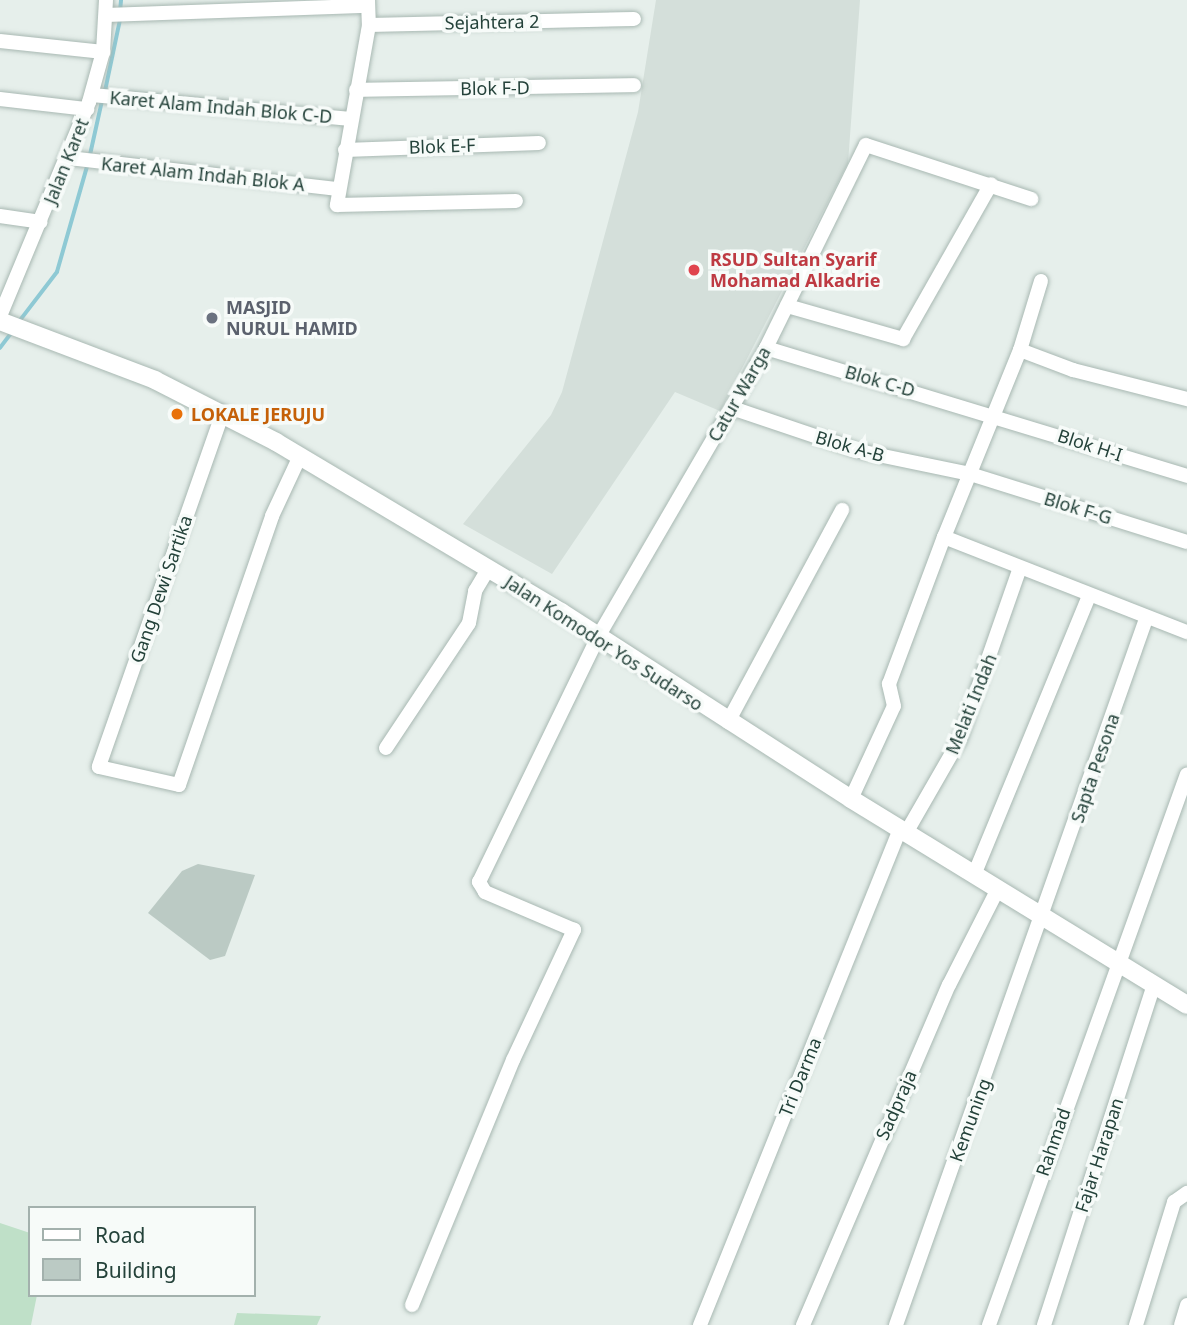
<!DOCTYPE html>
<html>
<head>
<meta charset="utf-8">
<style>
  body { margin:0 }
  #map { position:relative; width:1187px; height:1325px; overflow:hidden; background:#e6efeb; font-family:"Noto Sans",sans-serif }
  div>[style] { position:absolute }
  [style*='--x'] { left:calc(var(--x)*1px); top:calc(var(--y)*1px); width:calc(var(--w)*1px); rotate:calc(var(--a)*1deg) }
  .built>* { inset:0; background:#d4dfda }
  .green>* { inset:0; background:#bfe0c8 }
  .stream>* { height:3.5px; margin:-1.75px; padding:0 1.75px; transform-origin:1.75px; border-radius:1.75px; background:#8ec9d4 }
  .building>* { inset:0; background:#bbcac4 }
  .roads { filter:drop-shadow(0 0 2px #a8b8b2) drop-shadow(0 0 2px #a8b8b2) }
  .minor>* { height:14px; margin:-7px; padding:0 7px; transform-origin:7px; border-radius:7px; background:#fff }
  .tertiary>* { height:18px; margin:-9px; padding:0 9px; transform-origin:9px; border-radius:9px; background:#fff }
  .dots>* { width:19px; height:19px; translate:-50% -50%; box-sizing:border-box; border:4px solid #f7fbf9; border-radius:50% }
  span { translate:-50% -50%; white-space:nowrap; text-align:center; line-height:1.15; -webkit-text-stroke:7px #f7fbf9; paint-order:stroke }
  .street-label { font-size:18px; color:#24423a }
  .health-label { font-size:18px; color:#be3a42; font-weight:700 }
  .left { translate:0 -50%; text-align:left }
  .worship-label { font-size:18px; color:#5b616d; font-weight:700 }
  .food-label { font-size:18px; color:#c56008; font-weight:700 }
  .legend { position:absolute; left:28px; top:1206px; width:228px; height:91px; box-sizing:border-box; background:#f7fbf9; border:2px solid #a3b1ad; margin:0; padding:9px 12px; list-style:none; font-size:21px; color:#24423a }
  .legend li { display:flex; align-items:center; gap:14px; height:35px }
  .legend b { width:35px; border:2px solid #a3b1ad }
</style>
</head>
<body>
<div id="map">
  <div class="built">
    <div style="clip-path:polygon(656px 0,860px 0,848px 163px,720px 411px,675px 392px,552px 574px,463px 524px,551px 415px,562px 392px,638px 112px)"></div>
  </div>
  <div class="green">
    <div style="clip-path:polygon(0 1223px,30px 1233px,30px 1295px,37px 1295px,31px 1325px,0 1325px)"></div>
    <div style="clip-path:polygon(237px 1313px,321px 1316px,317px 1325px,234px 1325px)"></div>
  </div>
  <div class="stream">
    <div style="--x:120;--y:12;--w:12;--a:-85"></div>
    <div style="--x:105;--y:91;--w:73;--a:-78.1"></div>
    <div style="--x:90;--y:155;--w:55;--a:-77.5"></div>
    <div style="--x:18;--y:323;--w:64;--a:-52.6"></div>
    <div style="--x:57;--y:272;--w:113;--a:-74.1"></div>
    <div style="--x:0;--y:348;--w:20;--a:-53"></div>
  </div>
  <div class="building">
    <div style="clip-path:polygon(198px 864px,255px 875px,225px 956px,210px 960px,148px 913px,182px 871px)"></div>
  </div>
  <div class="roads">
    <div class="minor">
      <div style="--x:368;--y:0;--w:25;--a:88"></div>
      <div style="--x:369;--y:25;--w:265;--a:-1.3"></div>
      <div style="--x:106;--y:15;--w:262;--a:-2"></div>
      <div style="--x:369;--y:25;--w:183;--a:100.1"></div>
      <div style="--x:337;--y:205;--w:179;--a:-1.3"></div>
      <div style="--x:0;--y:41;--w:104;--a:6.1"></div>
      <div style="--x:356;--y:90;--w:278;--a:-1"></div>
      <div style="--x:92;--y:95;--w:260;--a:5.3"></div>
      <div style="--x:0;--y:99;--w:88;--a:6.6"></div>
      <div style="--x:345;--y:150;--w:194;--a:-2.1"></div>
      <div style="--x:69;--y:158;--w:271;--a:6.6"></div>
      <div style="--x:0;--y:216;--w:41;--a:8.3"></div>
      <div style="--x:1041;--y:281;--w:72;--a:106.9"></div>
      <div style="--x:1020;--y:350;--w:202;--a:112.1"></div>
      <div style="--x:944;--y:537;--w:261;--a:21.4"></div>
      <div style="--x:787;--y:306;--w:121;--a:15.9"></div>
      <div style="--x:903;--y:339;--w:178;--a:-60.4"></div>
      <div style="--x:0;--y:316;--w:232;--a:-67.4"></div>
      <div style="--x:89;--y:102;--w:52;--a:-74.4"></div>
      <div style="--x:103;--y:52;--w:52;--a:-86.7"></div>
      <div style="--x:766;--y:348;--w:440;--a:16.9"></div>
      <div style="--x:1020;--y:350;--w:57;--a:20.7"></div>
      <div style="--x:1073;--y:370;--w:118;--a:14.3"></div>
      <div style="--x:732;--y:408;--w:134;--a:18.7"></div>
      <div style="--x:859;--y:451;--w:113;--a:11.7"></div>
      <div style="--x:970;--y:474;--w:227;--a:17.4"></div>
      <div style="--x:223;--y:412;--w:376;--a:109.3"></div>
      <div style="--x:99;--y:767;--w:82;--a:12.7"></div>
      <div style="--x:179;--y:785;--w:285;--a:-70.9"></div>
      <div style="--x:272;--y:516;--w:66;--a:-65"></div>
      <div style="--x:728;--y:722;--w:241;--a:-61.7"></div>
      <div style="--x:386;--y:748;--w:150;--a:-56.4"></div>
      <div style="--x:469;--y:623;--w:33;--a:-79"></div>
      <div style="--x:475;--y:591;--w:26;--a:-59"></div>
      <div style="--x:851;--y:799;--w:102;--a:-65.2"></div>
      <div style="--x:894;--y:706;--w:23;--a:-103"></div>
      <div style="--x:889;--y:684;--w:157;--a:-69.5"></div>
      <div style="--x:906;--y:833;--w:108;--a:-60.1"></div>
      <div style="--x:960;--y:739;--w:181;--a:-70.7"></div>
      <div style="--x:974;--y:875;--w:302;--a:-67.6"></div>
      <div style="--x:412;--y:1305;--w:265;--a:-67.6"></div>
      <div style="--x:513;--y:1060;--w:144;--a:-64.9"></div>
      <div style="--x:574;--y:930;--w:97;--a:-156.9"></div>
      <div style="--x:485;--y:892;--w:12;--a:-121"></div>
      <div style="--x:479;--y:882;--w:272;--a:-64.1"></div>
      <div style="--x:598;--y:637;--w:334;--a:-59.8"></div>
      <div style="--x:766;--y:348;--w:226;--a:-63.8"></div>
      <div style="--x:866;--y:145;--w:174;--a:18.1"></div>
      <div style="--x:700;--y:1325;--w:535;--a:-68.04"></div>
      <div style="--x:803;--y:1325;--w:370;--a:-66.8"></div>
      <div style="--x:949;--y:985;--w:108;--a:-63"></div>
      <div style="--x:896;--y:1325;--w:749;--a:-70.5"></div>
      <div style="--x:989;--y:1325;--w:585;--a:-70.23"></div>
      <div style="--x:1044;--y:1325;--w:358;--a:-72.1"></div>
      <div style="--x:1136;--y:1325;--w:129;--a:-72.8"></div>
      <div style="--x:1174;--y:1202;--w:16;--a:-35"></div>
      <div style="--x:1181;--y:1325;--w:21;--a:-73"></div>
    </div>
    <div class="tertiary">
      <div style="--x:0;--y:321;--w:166;--a:20.8"></div>
      <div style="--x:155;--y:380;--w:136;--a:27.1"></div>
      <div style="--x:276;--y:442;--w:332;--a:30.8"></div>
      <div style="--x:561;--y:612;--w:345;--a:32.8"></div>
      <div style="--x:851;--y:799;--w:394;--a:31.5"></div>
    </div>
  </div>
  <div class="dots">
    <div style="left:694px;top:270px;background:#e0444e"></div>
    <div style="left:212px;top:318px;background:#6b7280"></div>
    <div style="left:177px;top:414px;background:#e8710a"></div>
  </div>
  <div class="street-label">
    <span style="left:492px;top:22px;rotate:-1deg">Sejahtera 2</span>
    <span style="left:495px;top:88px;rotate:-1deg">Blok F-D</span>
    <span style="left:221px;top:107px;rotate:5deg">Karet Alam Indah Blok C-D</span>
    <span style="left:442px;top:146px;rotate:-2deg">Blok E-F</span>
    <span style="left:66px;top:161px;rotate:-68deg">Jalan Karet</span>
    <span style="left:203px;top:174px;rotate:6deg">Karet Alam Indah Blok A</span>
    <span style="left:880px;top:381px;rotate:16deg">Blok C-D</span>
    <span style="left:739px;top:394px;rotate:-60deg">Catur Warga</span>
    <span style="left:1090px;top:445px;rotate:18deg">Blok H-I</span>
    <span style="left:850px;top:446px;rotate:16deg">Blok A-B</span>
    <span style="left:1078px;top:508px;rotate:17deg">Blok F-G</span>
    <span style="left:161px;top:589px;rotate:-71deg">Gang Dewi Sartika</span>
    <span style="left:604px;top:643px;rotate:33deg">Jalan Komodor Yos Sudarso</span>
    <span style="left:971px;top:704px;rotate:-68deg">Melati Indah</span>
    <span style="left:1095px;top:768px;rotate:-71deg">Sapta Pesona</span>
    <span style="left:800px;top:1077px;rotate:-68deg">Tri Darma</span>
    <span style="left:896px;top:1105px;rotate:-66deg">Sadpraja</span>
    <span style="left:970px;top:1120px;rotate:-70deg">Kemuning</span>
    <span style="left:1053px;top:1142px;rotate:-71deg">Rahmad</span>
    <span style="left:1099px;top:1155px;rotate:-72deg">Fajar Harapan</span>
  </div>
  <div class="health-label">
    <span class="left" style="left:710px;top:270px">RSUD Sultan Syarif<br>Mohamad Alkadrie</span>
  </div>
  <div class="worship-label">
    <span class="left" style="left:226px;top:318px">MASJID<br>NURUL HAMID</span>
  </div>
  <div class="food-label">
    <span class="left" style="left:191px;top:414px">LOKALE JERUJU</span>
  </div>
  <ul class="legend">
  <li><b style="height:9px;background:#fff"></b>Road</li>
  <li><b style="height:19px;background:#bbcac4"></b>Building</li>
  </ul>
</div>
</body>
</html>
